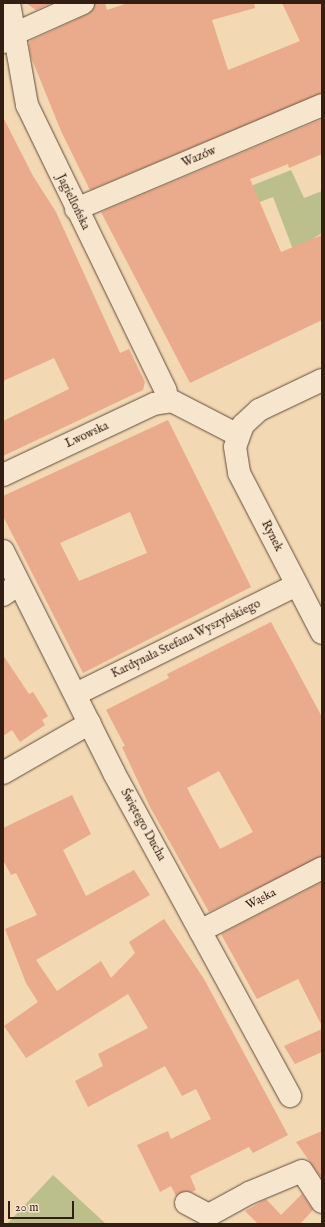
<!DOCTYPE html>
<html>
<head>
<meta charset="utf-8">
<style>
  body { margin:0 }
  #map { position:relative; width:325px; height:1227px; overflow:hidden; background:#f2d8b3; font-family:"IM FELL English",serif }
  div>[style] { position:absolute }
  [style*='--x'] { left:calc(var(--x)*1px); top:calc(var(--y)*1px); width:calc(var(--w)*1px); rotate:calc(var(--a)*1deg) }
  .green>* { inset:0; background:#babf8c }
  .building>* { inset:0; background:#e9ab8b }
  .roads { filter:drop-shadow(0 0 1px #624c3a) drop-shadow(0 0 1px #624c3a) }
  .minor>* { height:22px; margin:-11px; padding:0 11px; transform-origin:11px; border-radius:11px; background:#f7e6ce }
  span { translate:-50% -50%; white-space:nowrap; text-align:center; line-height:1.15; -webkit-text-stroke:3px #f7e6ce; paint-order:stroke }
  .street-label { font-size:12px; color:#321e12 }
  .frame { position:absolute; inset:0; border:4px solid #321e12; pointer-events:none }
  .scale { position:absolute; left:8px; top:1201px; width:66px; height:18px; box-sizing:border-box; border:2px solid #321e12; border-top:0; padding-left:5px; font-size:12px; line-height:14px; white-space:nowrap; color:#321e12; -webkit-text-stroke:3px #f7e6ce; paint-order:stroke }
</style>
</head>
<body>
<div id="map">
  <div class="green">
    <div style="clip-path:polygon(291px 170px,304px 198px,322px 191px,322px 233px,314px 238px,316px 243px,294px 252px,273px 197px,257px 203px,251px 186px)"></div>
    <div style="clip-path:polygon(53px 1175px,106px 1224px,7px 1224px)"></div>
  </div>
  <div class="building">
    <div style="clip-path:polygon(26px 3px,52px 3px,36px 10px)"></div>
    <div style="clip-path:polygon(95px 3px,105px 3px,107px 10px,128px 3px,254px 3px,255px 8px,212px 20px,228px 70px,300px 41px,282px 3px,322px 3px,322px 93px,90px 190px,61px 131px,31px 57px,29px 45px,30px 41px,88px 14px)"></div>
    <div style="clip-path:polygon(3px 117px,33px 176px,56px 212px,120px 353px,129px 349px,145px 382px,143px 390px,3px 456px,3px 421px,69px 389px,54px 358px,3px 381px)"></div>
    <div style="clip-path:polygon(322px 119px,322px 154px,289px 168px,288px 164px,250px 179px,281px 252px,322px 235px,322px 320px,190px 383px,101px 212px)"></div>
    <div style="clip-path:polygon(evenodd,168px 420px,251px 587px,83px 673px,3px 516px,3px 496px,168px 420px,130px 512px,147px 553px,79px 581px,60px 543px,130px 512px)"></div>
    <div style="clip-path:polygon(evenodd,271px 622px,322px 717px,322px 856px,209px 912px,150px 807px,122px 747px,125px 746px,106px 710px,169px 678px,167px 674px,271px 622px,219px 771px,253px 832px,220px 849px,187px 788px,219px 771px)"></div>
    <div style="clip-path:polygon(3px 655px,29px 694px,33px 692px,48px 716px,42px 720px,45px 725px,20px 742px,12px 730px,3px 736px)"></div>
    <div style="clip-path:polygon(72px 795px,91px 834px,63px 850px,86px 896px,134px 870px,150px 895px,36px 960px,57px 991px,101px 961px,111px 978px,135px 953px,129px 942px,164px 919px,204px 979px,288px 1135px,253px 1153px,249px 1147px,190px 1176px,196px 1190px,192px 1192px,185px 1191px,176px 1196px,171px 1186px,160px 1192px,137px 1145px,168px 1131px,171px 1139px,211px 1119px,196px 1089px,182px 1096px,165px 1066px,88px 1107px,75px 1081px,103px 1066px,98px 1054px,148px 1028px,128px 994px,26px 1058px,4px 1026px,38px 1002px,26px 983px,5px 929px,37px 915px,16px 873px,11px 875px,3px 860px,3px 828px)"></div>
    <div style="clip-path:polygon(322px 882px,322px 1026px,298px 979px,257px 999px,221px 934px)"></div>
    <div style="clip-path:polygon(322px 1029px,322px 1052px,295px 1064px,284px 1046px)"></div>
    <div style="clip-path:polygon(322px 1131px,322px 1179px,296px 1142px)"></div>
    <div style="clip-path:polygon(302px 1194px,313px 1210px,300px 1224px,258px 1224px,245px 1211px,266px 1199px,281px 1215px)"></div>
  </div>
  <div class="roads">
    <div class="minor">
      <div style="--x:9;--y:3;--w:104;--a:80"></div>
      <div style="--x:27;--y:105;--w:318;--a:64.1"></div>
      <div style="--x:4;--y:42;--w:13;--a:-39"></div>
      <div style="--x:14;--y:34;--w:76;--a:-24.2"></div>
      <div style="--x:76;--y:209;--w:267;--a:-22.9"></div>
      <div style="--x:322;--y:380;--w:70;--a:154.5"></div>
      <div style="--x:259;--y:410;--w:22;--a:137"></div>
      <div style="--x:243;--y:425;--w:23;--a:110"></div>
      <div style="--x:235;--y:447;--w:26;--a:81"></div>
      <div style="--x:239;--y:473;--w:180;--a:62.6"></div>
      <div style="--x:3;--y:475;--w:167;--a:-25.2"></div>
      <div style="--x:154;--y:404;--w:18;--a:-9"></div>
      <div style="--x:172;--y:401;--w:74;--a:27.3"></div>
      <div style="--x:3;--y:551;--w:248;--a:63.4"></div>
      <div style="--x:114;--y:773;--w:368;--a:61.4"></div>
      <div style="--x:3;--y:595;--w:19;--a:-35"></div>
      <div style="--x:76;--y:694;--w:246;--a:-26.3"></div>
      <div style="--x:3;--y:773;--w:100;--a:-29.9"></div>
      <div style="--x:200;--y:931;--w:137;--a:-27.3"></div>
      <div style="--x:186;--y:1203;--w:26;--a:28"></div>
      <div style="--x:209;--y:1215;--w:46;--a:-28.8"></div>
      <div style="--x:249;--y:1193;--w:57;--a:-22.5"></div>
      <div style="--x:302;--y:1171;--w:37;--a:57"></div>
    </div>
  </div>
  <div class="street-label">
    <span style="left:199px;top:157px;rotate:-23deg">Wazów</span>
    <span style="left:73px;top:202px;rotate:64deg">Jagiellońska</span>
    <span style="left:87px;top:435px;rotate:-25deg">Lwowska</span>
    <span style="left:272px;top:536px;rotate:63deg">Rynek</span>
    <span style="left:186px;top:639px;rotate:-26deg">Kardynała Stefana Wyszyńskiego</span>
    <span style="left:143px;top:825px;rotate:61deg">Świętego Ducha</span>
    <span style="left:261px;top:899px;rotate:-27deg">Wąska</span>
  </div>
  <div class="frame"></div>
  <div class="scale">20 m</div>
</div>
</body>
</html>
